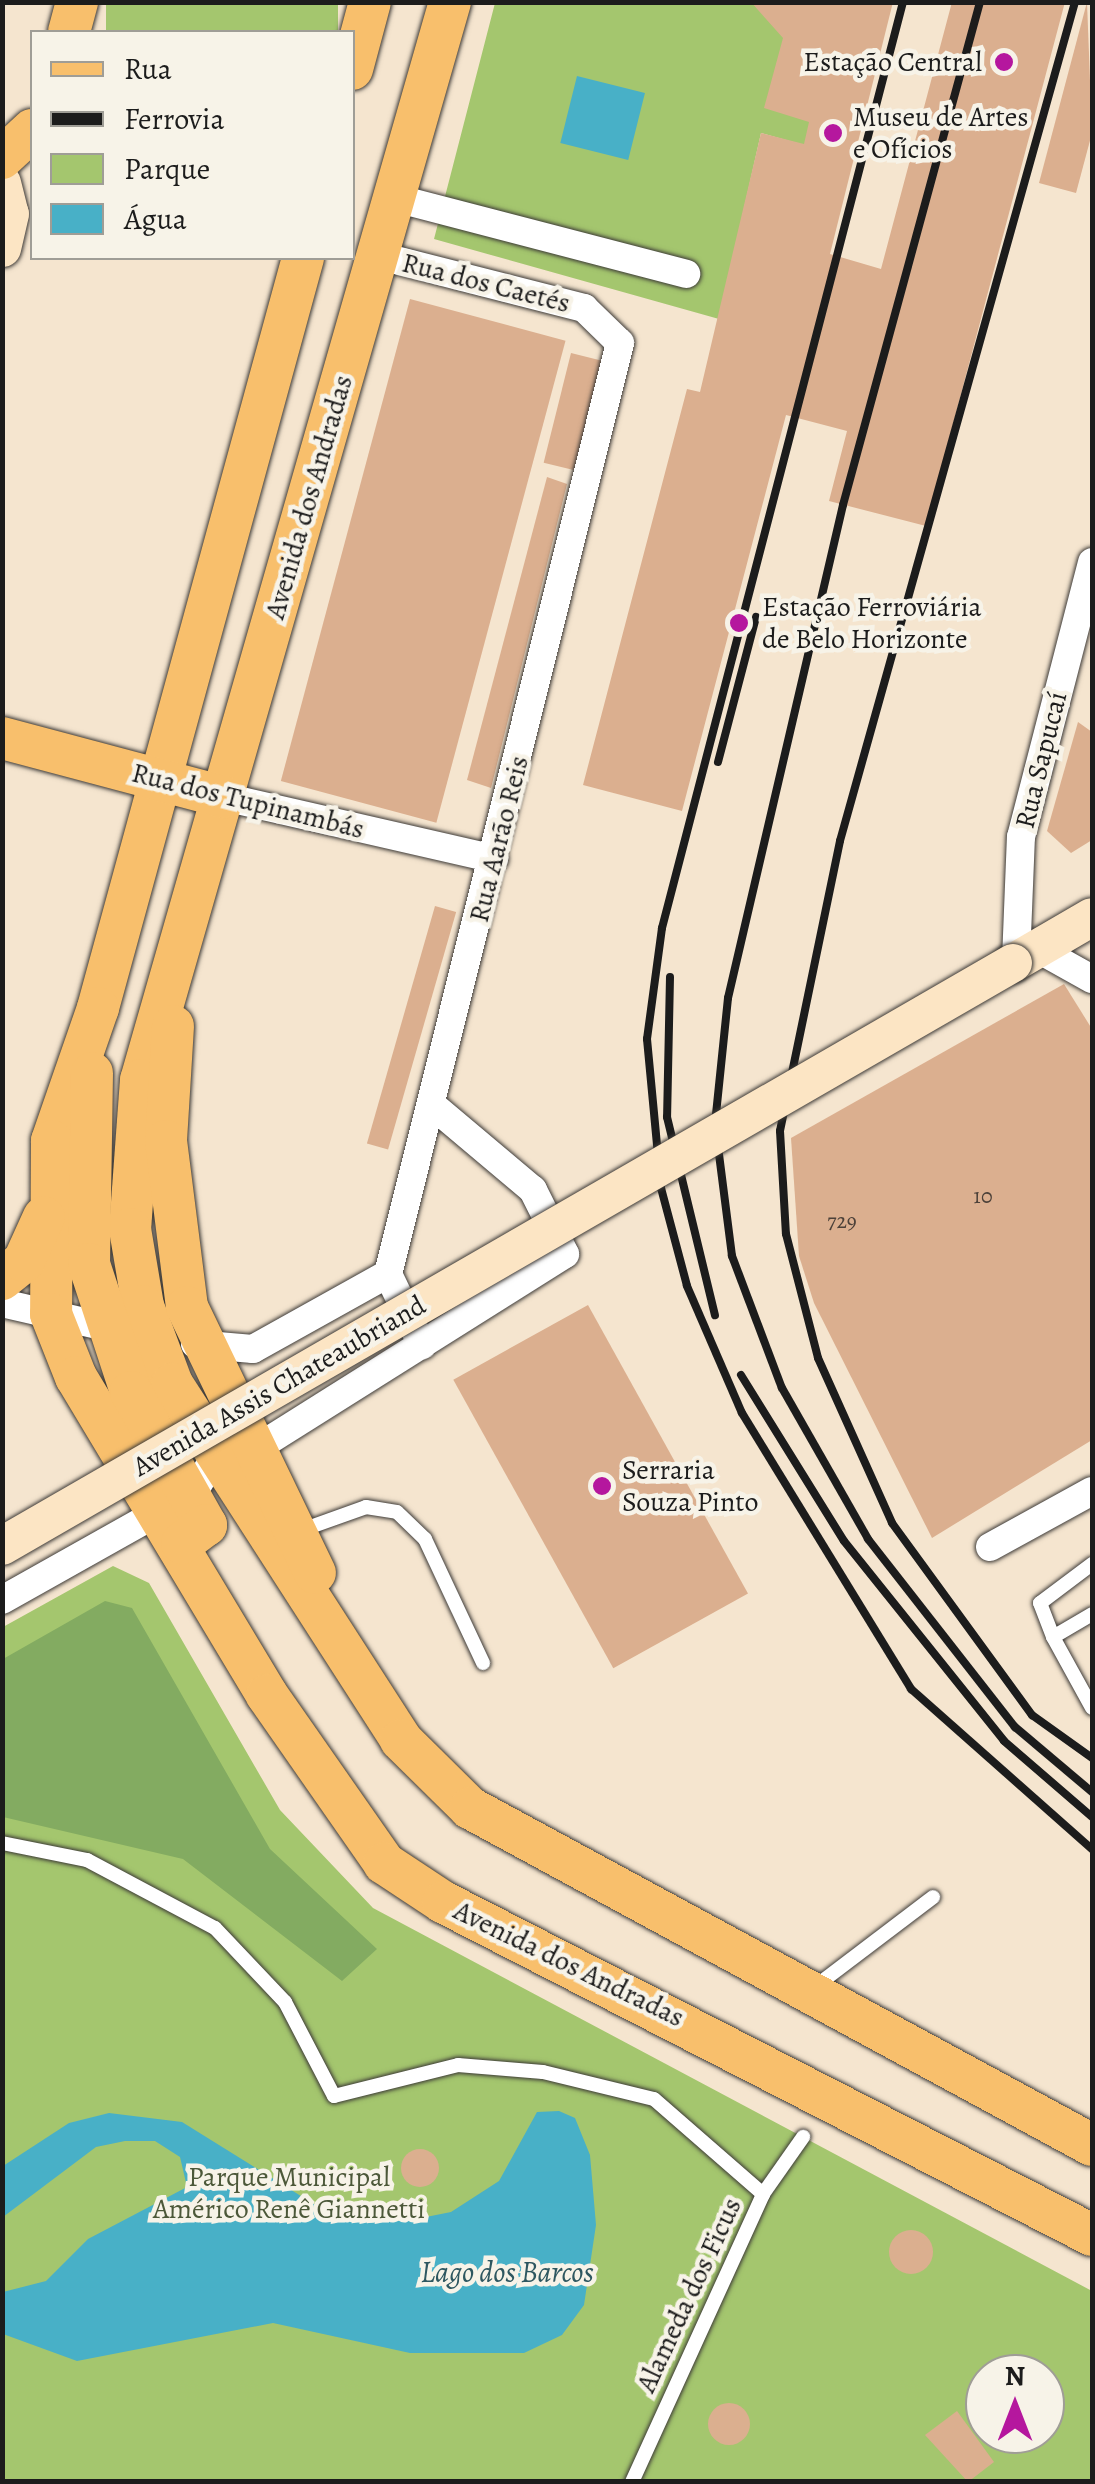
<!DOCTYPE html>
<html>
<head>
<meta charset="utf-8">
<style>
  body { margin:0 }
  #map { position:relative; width:1095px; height:2484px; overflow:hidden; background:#f5e5cf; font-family:Alegreya,serif }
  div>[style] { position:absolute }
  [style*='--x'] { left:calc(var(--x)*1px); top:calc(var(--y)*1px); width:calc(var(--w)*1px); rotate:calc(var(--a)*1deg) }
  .green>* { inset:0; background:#a4c66e; transform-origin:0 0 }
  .forest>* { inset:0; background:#83ab61 }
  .water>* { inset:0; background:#48b0c7; transform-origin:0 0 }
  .building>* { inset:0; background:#dbaf8f; transform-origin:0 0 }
  .round { border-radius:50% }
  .roads { filter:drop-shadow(0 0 2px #3d3a37) drop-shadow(0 0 2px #3d3a37) }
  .lane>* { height:14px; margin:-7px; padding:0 7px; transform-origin:7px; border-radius:7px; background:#fff }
  .street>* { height:28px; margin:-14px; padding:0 14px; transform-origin:14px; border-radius:14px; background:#fff }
  .secondary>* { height:38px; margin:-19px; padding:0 19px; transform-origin:19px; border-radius:19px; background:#fce5c4 }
  .primary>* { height:42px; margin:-21px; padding:0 21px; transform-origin:21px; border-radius:21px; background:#f8bf6c }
  .rail>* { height:8px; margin:-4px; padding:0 4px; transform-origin:4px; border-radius:4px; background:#1c1c1c }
  .bridges { filter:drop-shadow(0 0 2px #3d3a37) drop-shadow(0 0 2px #3d3a37) }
  .secondary-bridge>* { height:38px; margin:-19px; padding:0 19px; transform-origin:19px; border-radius:19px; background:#fce5c4 }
  .dots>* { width:28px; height:28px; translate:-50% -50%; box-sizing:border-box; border:5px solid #f7f3e8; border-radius:50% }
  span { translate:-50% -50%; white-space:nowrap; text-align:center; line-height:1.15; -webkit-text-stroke:9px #f7f3e8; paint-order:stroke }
  .number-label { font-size:22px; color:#4c4139 }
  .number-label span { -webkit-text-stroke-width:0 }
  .poi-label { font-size:28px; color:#1c1c1c }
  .right { translate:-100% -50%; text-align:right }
  .left { translate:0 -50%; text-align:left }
  .street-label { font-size:28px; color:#1c1c1c }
  .park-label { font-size:28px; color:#4c5839 }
  .water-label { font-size:30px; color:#2e5760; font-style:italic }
  .frame { position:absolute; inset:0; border:5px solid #1c1c1c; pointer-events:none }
  .legend { position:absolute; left:30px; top:30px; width:325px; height:230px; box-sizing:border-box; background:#f7f3e8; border:2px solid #9f9d96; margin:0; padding:12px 18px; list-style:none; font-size:30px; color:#1c1c1c }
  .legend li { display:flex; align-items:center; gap:20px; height:50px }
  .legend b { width:50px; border:2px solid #9f9d96 }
  .north { position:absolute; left:965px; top:2354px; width:100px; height:100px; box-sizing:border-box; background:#f7f3e8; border:2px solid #9f9d96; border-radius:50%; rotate:0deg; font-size:28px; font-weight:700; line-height:40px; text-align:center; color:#1c1c1c }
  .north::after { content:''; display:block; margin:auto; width:35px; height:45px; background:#b5179e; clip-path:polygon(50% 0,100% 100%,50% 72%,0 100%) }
</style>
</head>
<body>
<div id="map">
  <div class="green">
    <div style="left:106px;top:3px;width:232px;height:30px"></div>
    <div style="clip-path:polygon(495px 3px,862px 3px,825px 151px,761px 133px,719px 319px,434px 239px)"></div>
    <div style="clip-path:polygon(evenodd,113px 1566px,149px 1583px,280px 1810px,373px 1908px,1092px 2291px,1092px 2481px,3px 2482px,3px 1627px,113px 1566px,985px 2374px,1045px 2374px,1045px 2434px,985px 2434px,985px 2374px)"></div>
  </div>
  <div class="forest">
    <div style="clip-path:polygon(105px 1601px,132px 1608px,270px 1849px,377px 1949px,342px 1981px,183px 1859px,3px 1817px,3px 1659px)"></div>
  </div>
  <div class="water">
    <div style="left:577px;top:76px;width:70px;height:69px;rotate:14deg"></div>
    <div style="clip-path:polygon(559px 2111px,575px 2118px,590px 2155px,596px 2225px,584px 2305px,562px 2335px,524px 2353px,410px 2353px,273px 2323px,77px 2361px,3px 2334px,3px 2292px,46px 2281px,88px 2239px,187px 2187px,180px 2157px,155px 2141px,125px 2141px,96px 2147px,3px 2217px,3px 2166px,69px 2123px,109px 2113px,182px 2122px,341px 2221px,406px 2221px,451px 2212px,499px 2181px,537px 2112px)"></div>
  </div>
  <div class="building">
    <div style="clip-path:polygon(751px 2px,893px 2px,830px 254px,881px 269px,952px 2px,1065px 2px,926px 526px,829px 501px,847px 431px,786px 415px,682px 811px,583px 785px,687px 389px,700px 392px,761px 133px,804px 144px,809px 122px,764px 108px,783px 38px)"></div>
    <div style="clip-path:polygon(1087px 2px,1092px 133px,1076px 193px,1039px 183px)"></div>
    <div style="left:410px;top:299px;width:161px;height:499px;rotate:15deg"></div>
    <div style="left:571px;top:353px;width:34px;height:113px;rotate:14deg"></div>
    <div style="clip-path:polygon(547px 477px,567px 484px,491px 788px,467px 780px)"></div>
    <div style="clip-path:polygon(1078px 722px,1092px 732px,1092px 840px,1071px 853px,1047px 831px)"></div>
    <div style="left:435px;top:906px;width:22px;height:247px;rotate:16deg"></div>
    <div style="clip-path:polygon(1064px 984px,1092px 1029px,1092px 1440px,932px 1538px,814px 1303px,799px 1256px,791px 1138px)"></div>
    <div style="left:588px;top:1305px;width:330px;height:154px;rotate:61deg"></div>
    <div class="round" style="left:401px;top:2149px;width:38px;height:38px"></div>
    <div class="round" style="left:889px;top:2230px;width:44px;height:44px"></div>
    <div class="round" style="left:708px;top:2403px;width:42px;height:42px"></div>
    <div style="clip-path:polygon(957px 2411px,994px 2462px,968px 2482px,925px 2435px)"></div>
  </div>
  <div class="roads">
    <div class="lane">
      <div style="--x:299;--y:1531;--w:71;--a:-19.7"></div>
      <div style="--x:366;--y:1507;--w:31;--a:9"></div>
      <div style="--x:397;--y:1512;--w:39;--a:44"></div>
      <div style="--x:425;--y:1539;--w:137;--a:64.9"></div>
      <div style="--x:1092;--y:1564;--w:65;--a:143.1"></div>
      <div style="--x:1040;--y:1603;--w:36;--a:69"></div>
      <div style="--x:1053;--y:1637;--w:45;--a:-30.5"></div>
      <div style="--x:1053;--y:1637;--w:81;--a:61.2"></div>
      <div style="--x:2;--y:1843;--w:87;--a:11.3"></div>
      <div style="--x:87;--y:1860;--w:145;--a:28"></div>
      <div style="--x:215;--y:1928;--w:102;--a:46.6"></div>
      <div style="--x:285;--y:2002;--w:106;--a:62.5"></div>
      <div style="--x:334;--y:2096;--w:128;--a:-14"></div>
      <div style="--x:458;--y:2065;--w:85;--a:4.7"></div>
      <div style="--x:543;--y:2072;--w:114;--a:13.7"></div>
      <div style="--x:654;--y:2099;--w:145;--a:41.1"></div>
      <div style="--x:812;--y:1989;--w:152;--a:-37.2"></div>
      <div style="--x:632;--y:2482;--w:316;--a:-65.5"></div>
      <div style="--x:763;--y:2194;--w:70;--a:-54.9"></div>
    </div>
    <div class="street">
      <div style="--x:395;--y:198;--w:301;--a:14.6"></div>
      <div style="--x:380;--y:256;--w:211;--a:14.3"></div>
      <div style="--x:584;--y:308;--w:50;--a:44.2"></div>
      <div style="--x:620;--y:343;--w:959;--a:103.99"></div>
      <div style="--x:388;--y:1274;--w:79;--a:64.4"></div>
      <div style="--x:224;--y:797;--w:277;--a:12.9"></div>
      <div style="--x:1038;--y:949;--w:62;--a:29.1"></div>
      <div style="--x:1016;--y:960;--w:123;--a:-87.7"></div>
      <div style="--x:1021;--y:837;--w:284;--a:-75.5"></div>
      <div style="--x:2;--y:1303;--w:124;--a:13"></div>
      <div style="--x:195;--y:1344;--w:58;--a:4.9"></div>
      <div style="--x:253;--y:1349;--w:154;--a:-29.1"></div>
      <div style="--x:257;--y:1448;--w:364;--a:-32.2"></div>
      <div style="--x:565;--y:1254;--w:72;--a:-116.6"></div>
      <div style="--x:533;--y:1190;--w:132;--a:-139.9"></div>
      <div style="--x:990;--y:1547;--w:116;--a:-28.8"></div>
      <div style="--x:2;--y:1600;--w:219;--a:-29.3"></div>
      <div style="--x:193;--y:1493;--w:44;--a:-58.8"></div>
    </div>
    <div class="secondary">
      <div style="--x:2;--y:183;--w:32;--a:76"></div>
      <div style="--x:10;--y:214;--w:35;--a:103"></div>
      <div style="--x:1013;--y:963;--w:91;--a:-30.2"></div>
    </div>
    <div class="primary">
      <div style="--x:450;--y:2;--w:1121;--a:105.99"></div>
      <div style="--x:141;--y:1080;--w:149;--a:94.2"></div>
      <div style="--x:130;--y:1229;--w:78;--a:80.4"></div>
      <div style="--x:143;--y:1306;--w:83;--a:69.6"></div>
      <div style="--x:172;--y:1384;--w:423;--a:57.2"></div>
      <div style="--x:401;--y:1740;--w:97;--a:44.6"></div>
      <div style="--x:470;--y:1808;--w:707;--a:28.45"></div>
      <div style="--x:69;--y:32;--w:31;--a:-75"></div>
      <div style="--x:352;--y:69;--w:69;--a:-75"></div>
      <div style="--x:2;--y:158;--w:41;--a:-43"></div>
      <div style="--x:303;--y:258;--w:778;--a:105.29"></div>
      <div style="--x:98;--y:1008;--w:141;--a:109.1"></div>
      <div style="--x:52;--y:1141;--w:173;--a:90.3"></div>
      <div style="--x:51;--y:1314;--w:68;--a:68.4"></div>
      <div style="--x:76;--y:1377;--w:371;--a:59"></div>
      <div style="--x:267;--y:1695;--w:205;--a:55.1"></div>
      <div style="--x:384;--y:1863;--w:71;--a:33.5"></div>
      <div style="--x:443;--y:1902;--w:729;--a:27.16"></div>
      <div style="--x:2;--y:738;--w:230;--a:14.9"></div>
      <div style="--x:173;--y:1026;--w:115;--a:93.5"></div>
      <div style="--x:166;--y:1141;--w:167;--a:82.8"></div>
      <div style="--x:187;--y:1307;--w:295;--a:64.3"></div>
      <div style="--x:92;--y:1073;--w:191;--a:90.9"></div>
      <div style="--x:89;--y:1264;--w:135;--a:71.8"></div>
      <div style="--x:131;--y:1392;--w:153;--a:60.6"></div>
      <div style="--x:206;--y:1525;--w:30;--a:143"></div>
      <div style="--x:2;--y:1279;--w:28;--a:-39"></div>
      <div style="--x:24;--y:1261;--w:48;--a:-65.6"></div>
    </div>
  </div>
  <div class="rail">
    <div style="--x:903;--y:2;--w:957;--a:104.59"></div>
    <div style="--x:662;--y:928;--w:112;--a:97.7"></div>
    <div style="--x:647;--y:1039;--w:150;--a:84.6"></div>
    <div style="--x:661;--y:1188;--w:101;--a:75.1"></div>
    <div style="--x:687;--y:1286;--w:138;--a:66.6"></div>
    <div style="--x:742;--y:1413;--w:324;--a:58.5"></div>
    <div style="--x:911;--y:1689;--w:242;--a:41.5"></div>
    <div style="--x:980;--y:2;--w:521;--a:105.24"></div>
    <div style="--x:843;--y:505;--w:506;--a:103.13"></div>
    <div style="--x:728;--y:998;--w:126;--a:95.9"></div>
    <div style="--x:715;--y:1123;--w:134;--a:82.7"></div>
    <div style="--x:732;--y:1256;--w:141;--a:69.3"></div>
    <div style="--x:782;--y:1388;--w:174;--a:60.3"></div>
    <div style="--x:868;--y:1539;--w:239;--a:52"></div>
    <div style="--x:1015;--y:1727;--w:101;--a:40.2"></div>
    <div style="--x:1075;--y:2;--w:871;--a:105.65"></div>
    <div style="--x:840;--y:841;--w:296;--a:101.7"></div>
    <div style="--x:780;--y:1131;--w:103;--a:86.7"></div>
    <div style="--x:786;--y:1234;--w:128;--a:75.5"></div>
    <div style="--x:818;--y:1358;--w:181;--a:65.8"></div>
    <div style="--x:892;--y:1523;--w:238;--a:53.9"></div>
    <div style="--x:1032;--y:1715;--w:74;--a:35.6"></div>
    <div style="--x:718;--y:762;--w:150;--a:-75.3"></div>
    <div style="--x:670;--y:977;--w:140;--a:91.2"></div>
    <div style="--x:667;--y:1117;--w:204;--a:76.4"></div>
    <div style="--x:741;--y:1375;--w:195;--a:58.2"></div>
    <div style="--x:844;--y:1541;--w:256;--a:51.3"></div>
    <div style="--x:1004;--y:1741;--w:116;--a:40.8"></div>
  </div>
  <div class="bridges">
    <div class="secondary-bridge">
      <div style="--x:2;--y:1546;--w:1167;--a:-29.97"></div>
    </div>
  </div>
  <div class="dots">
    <div style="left:1004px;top:62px;background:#b5179e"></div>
    <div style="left:833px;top:133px;background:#b5179e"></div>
    <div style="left:739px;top:623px;background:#b5179e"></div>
    <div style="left:602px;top:1486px;background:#b5179e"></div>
  </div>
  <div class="number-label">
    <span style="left:983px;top:1197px">10</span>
    <span style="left:842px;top:1222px">729</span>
  </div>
  <div class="poi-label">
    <span class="right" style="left:982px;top:62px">Estação Central</span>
    <span class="left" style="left:853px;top:133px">Museu de Artes<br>e Ofícios</span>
    <span class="left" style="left:762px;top:623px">Estação Ferroviária<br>de Belo Horizonte</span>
    <span class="left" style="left:622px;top:1486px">Serraria<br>Souza Pinto</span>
  </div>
  <div class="street-label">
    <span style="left:486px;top:283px;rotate:14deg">Rua dos Caetés</span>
    <span style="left:309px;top:497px;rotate:-74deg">Avenida dos Andradas</span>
    <span style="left:1041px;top:760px;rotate:-76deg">Rua Sapucaí</span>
    <span style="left:248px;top:801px;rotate:14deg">Rua dos Tupinambás</span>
    <span style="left:499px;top:839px;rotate:-76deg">Rua Aarão Reis</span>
    <span style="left:279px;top:1386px;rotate:-30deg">Avenida Assis Chateaubriand</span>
    <span style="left:569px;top:1964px;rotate:26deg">Avenida dos Andradas</span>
    <span style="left:689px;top:2295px;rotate:-65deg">Alameda dos Ficus</span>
  </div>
  <div class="park-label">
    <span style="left:289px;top:2193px">Parque Municipal<br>Américo Renê Giannetti</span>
  </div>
  <div class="water-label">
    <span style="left:507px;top:2272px">Lago dos Barcos</span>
  </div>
  <div class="frame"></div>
  <ul class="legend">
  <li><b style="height:12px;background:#f8bf6c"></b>Rua</li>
  <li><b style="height:12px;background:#1c1c1c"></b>Ferrovia</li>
  <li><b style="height:28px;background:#a4c66e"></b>Parque</li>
  <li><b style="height:28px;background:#48b0c7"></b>Água</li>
  </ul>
  <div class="north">N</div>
</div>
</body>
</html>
